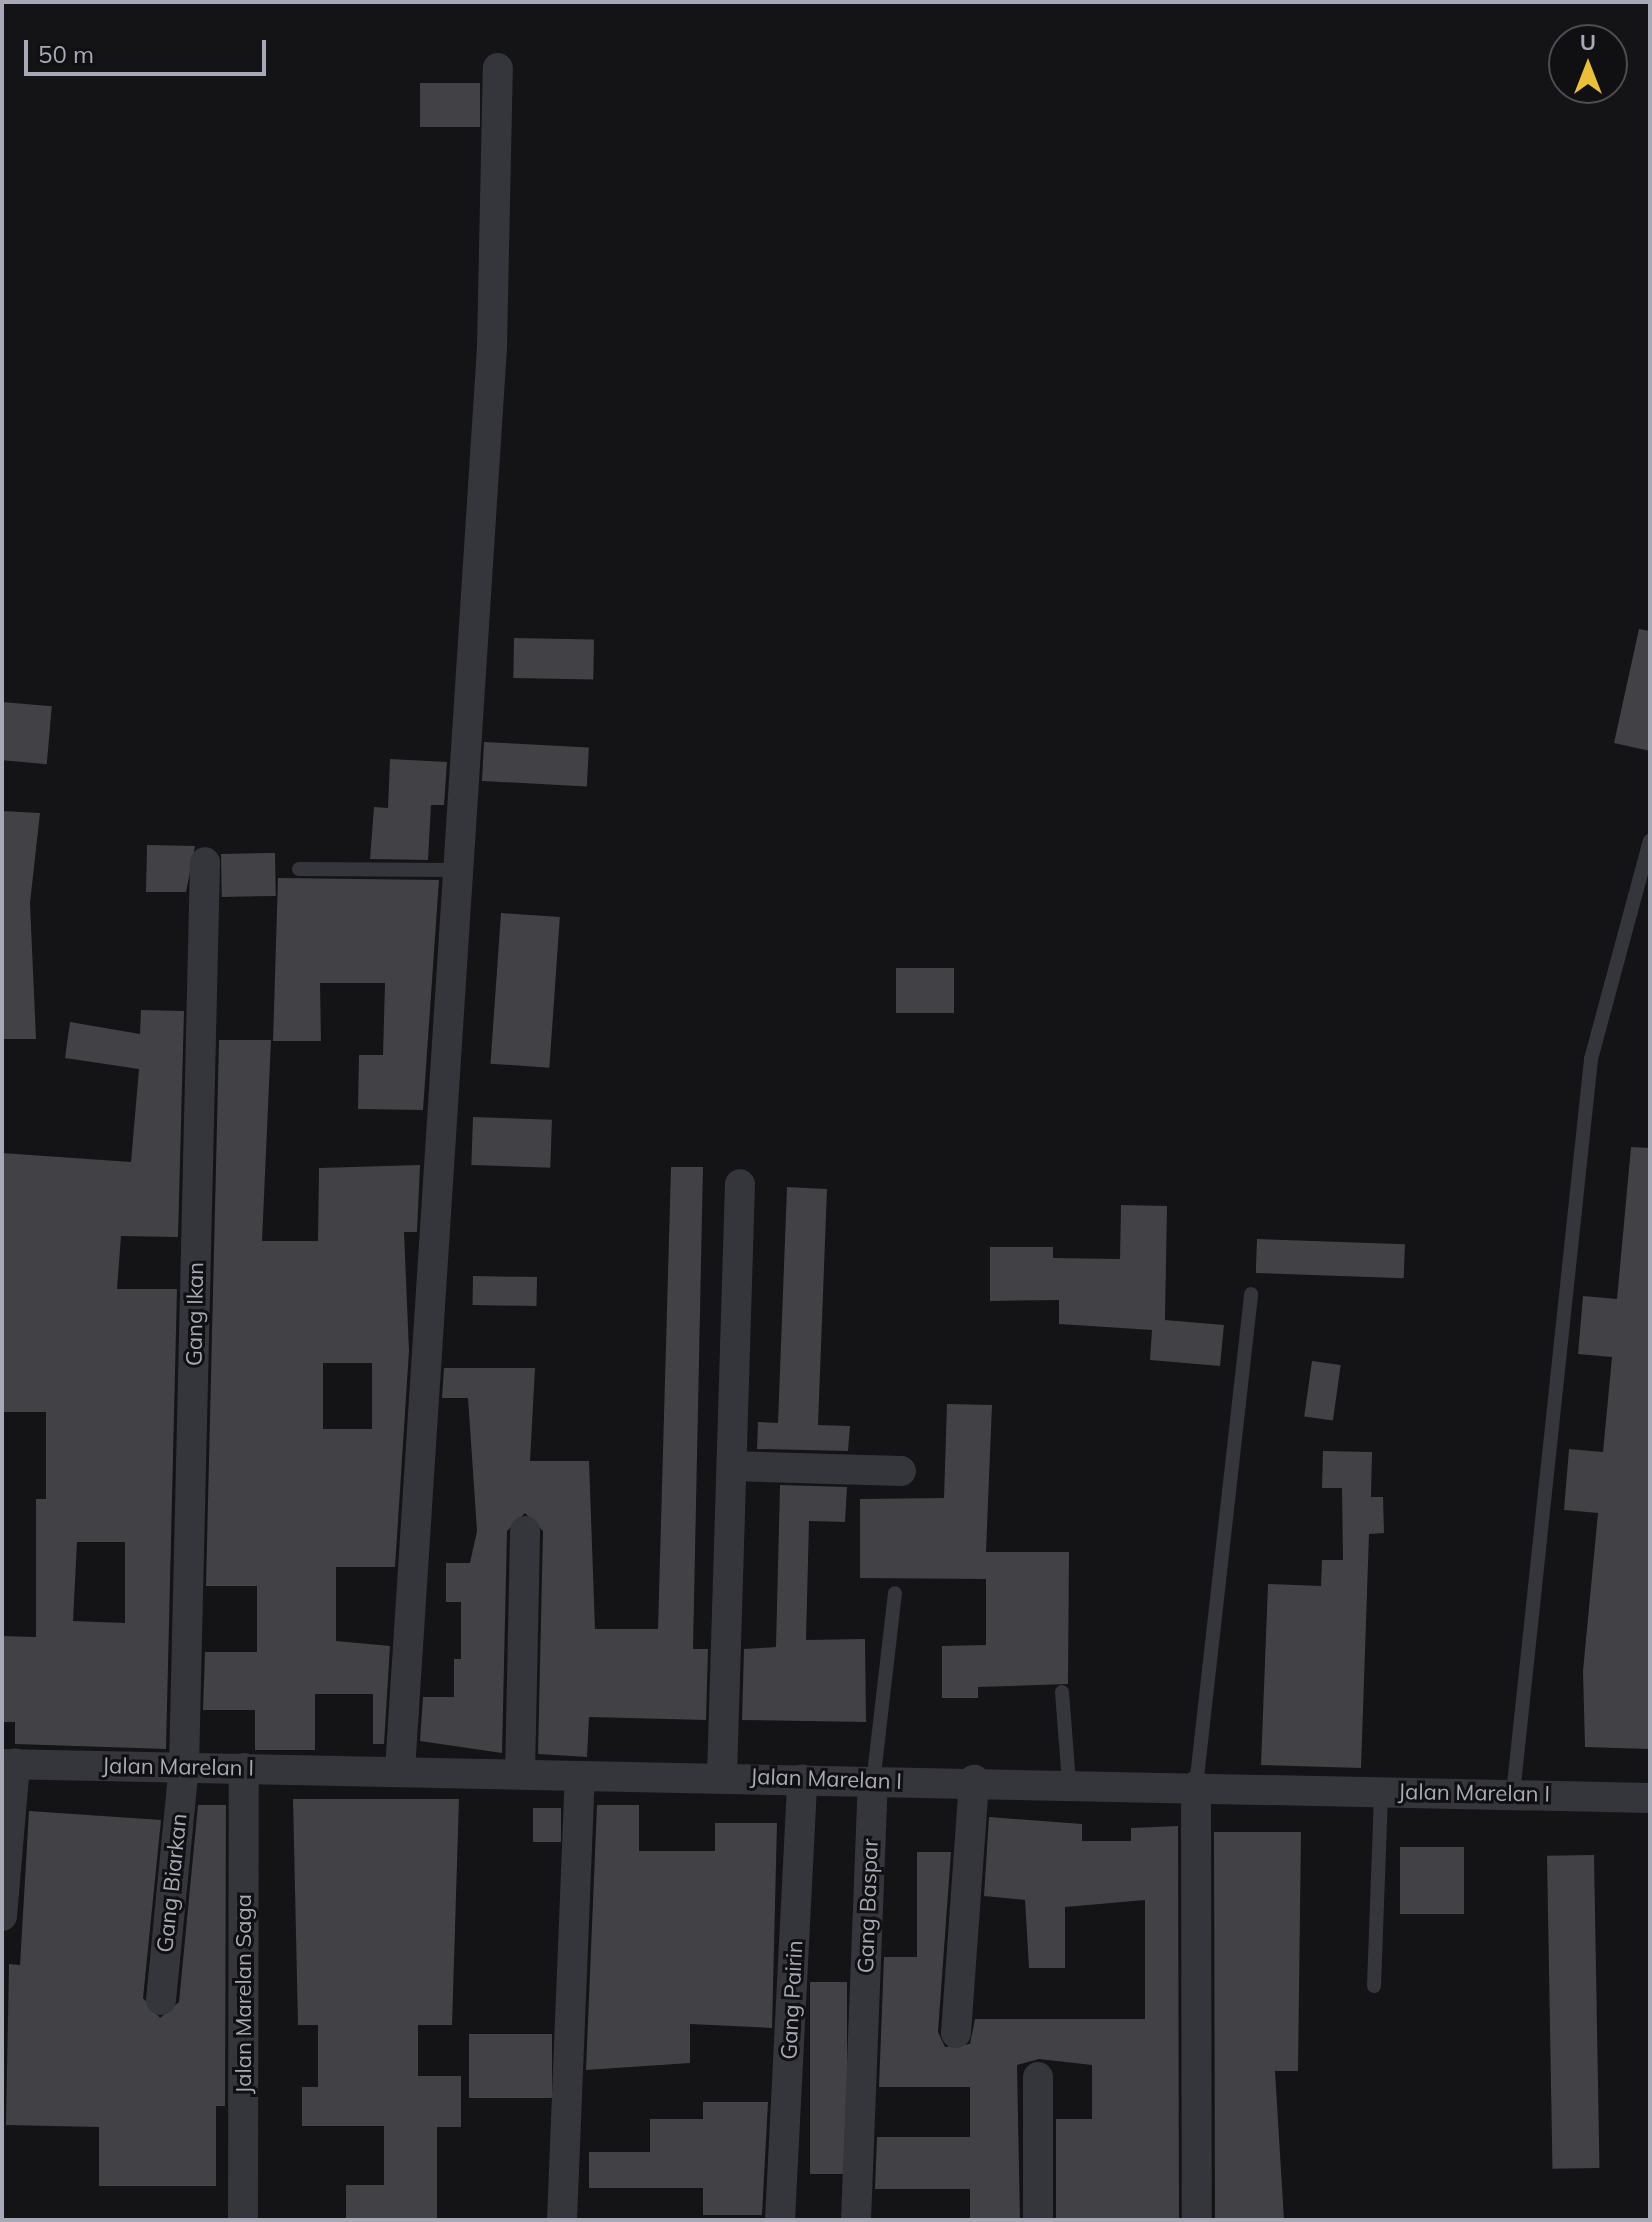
<!DOCTYPE html>
<html>
<head>
<meta charset="utf-8">
<style>
  body { margin:0 }
  #map { position:relative; width:1652px; height:2222px; overflow:hidden; background:#141416; font-family:Mulish,sans-serif }
  div>[style] { position:absolute }
  [style*='--x'] { left:calc(var(--x)*1px); top:calc(var(--y)*1px); width:calc(var(--w)*1px); rotate:calc(var(--a)*1deg) }
  .building>* { inset:0; background:#414146; transform-origin:0 0 }
  .service>* { height:14px; margin:-7px; padding:0 7px; transform-origin:7px; border-radius:7px; background:#35363b }
  .minor>* { height:30px; margin:-15px; padding:0 15px; transform-origin:15px; border-radius:15px; background:#35363b }
  span { translate:-50% -50%; white-space:nowrap; text-align:center; line-height:1.15; -webkit-text-stroke:6px #100f11; paint-order:stroke }
  .street-label { font-size:22px; color:#a7aab6 }
  .frame { position:absolute; inset:0; border:4px solid #a7aab6; pointer-events:none }
  .north { position:absolute; left:1548px; top:24px; width:80px; height:80px; box-sizing:border-box; background:#100f11; border:2px solid #4c4d53; border-radius:50%; rotate:0deg; font-size:22px; font-weight:700; line-height:32px; text-align:center; color:#a7aab6 }
  .north::after { content:''; display:block; margin:auto; width:28px; height:36px; background:#eac038; clip-path:polygon(50% 0,100% 100%,50% 72%,0 100%) }
  .scale { position:absolute; left:24px; top:40px; width:242px; height:36px; box-sizing:border-box; border:4px solid #a7aab6; border-top:0; padding-left:10px; font-size:24px; line-height:28px; white-space:nowrap; color:#a7aab6; -webkit-text-stroke:6px #100f11; paint-order:stroke }
</style>
</head>
<body>
<div id="map">
  <div class="building">
    <div style="left:420px;top:83px;width:60px;height:44px"></div>
    <div style="clip-path:polygon(1639px 629px,1650px 631px,1650px 751px,1614px 743px)"></div>
    <div style="left:514px;top:638px;width:80px;height:40px;rotate:1deg"></div>
    <div style="left:2px;top:702px;width:50px;height:58px;rotate:5deg"></div>
    <div style="left:484px;top:742px;width:105px;height:39px;rotate:3deg"></div>
    <div style="clip-path:polygon(390px 759px,447px 762px,444px 805px,431px 805px,428px 860px,370px 859px,374px 807px,388px 808px)"></div>
    <div style="clip-path:polygon(2px 811px,40px 813px,30px 903px,36px 1039px,2px 1039px)"></div>
    <div style="clip-path:polygon(147px 845px,195px 846px,186px 892px,146px 892px)"></div>
    <div style="left:275px;top:853px;width:43px;height:54px;rotate:89deg"></div>
    <div style="clip-path:polygon(278px 878px,439px 880px,423px 1110px,358px 1109px,359px 1055px,383px 1055px,385px 983px,320px 983px,321px 1041px,273px 1041px)"></div>
    <div style="left:501px;top:913px;width:59px;height:151px;rotate:4deg"></div>
    <div style="left:896px;top:968px;width:58px;height:45px"></div>
    <div style="clip-path:polygon(evenodd,141px 1010px,184px 1011px,178px 1237px,121px 1236px,117px 1289px,177px 1289px,166px 1749px,15px 1744px,15px 1722px,2px 1722px,2px 1636px,36px 1637px,36px 1499px,46px 1499px,46px 1412px,2px 1412px,2px 1153px,131px 1162px,139px 1069px,65px 1058px,70px 1022px,140px 1034px,141px 1010px,77px 1542px,125px 1542px,125px 1623px,73px 1621px,77px 1542px)"></div>
    <div style="clip-path:polygon(evenodd,219px 1040px,271px 1040px,262px 1241px,318px 1241px,319px 1168px,420px 1165px,417px 1232px,404px 1232px,409px 1351px,395px 1567px,336px 1567px,336px 1641px,390px 1646px,384px 1744px,373px 1744px,373px 1694px,315px 1694px,315px 1750px,255px 1750px,255px 1710px,203px 1710px,205px 1652px,257px 1652px,257px 1586px,206px 1586px,219px 1040px,323px 1363px,372px 1363px,372px 1429px,323px 1429px,323px 1363px)"></div>
    <div style="left:473px;top:1117px;width:79px;height:48px;rotate:2deg"></div>
    <div style="clip-path:polygon(1631px 1147px,1650px 1148px,1650px 1749px,1585px 1747px,1583px 1671px,1598px 1513px,1564px 1510px,1569px 1449px,1603px 1452px,1612px 1357px,1578px 1354px,1583px 1296px,1617px 1299px)"></div>
    <div style="clip-path:polygon(671px 1167px,703px 1167px,693px 1649px,708px 1649px,706px 1720px,589px 1717px,587px 1757px,538px 1754px,543px 1531px,525px 1513px,507px 1531px,502px 1753px,420px 1741px,423px 1697px,454px 1697px,454px 1659px,461px 1659px,461px 1602px,446px 1602px,446px 1563px,470px 1563px,477px 1531px,468px 1398px,442px 1398px,444px 1368px,535px 1368px,530px 1461px,589px 1461px,595px 1629px,658px 1629px)"></div>
    <div style="clip-path:polygon(787px 1187px,827px 1189px,818px 1425px,850px 1426px,848px 1451px,757px 1449px,758px 1422px,778px 1423px)"></div>
    <div style="clip-path:polygon(1121px 1205px,1167px 1206px,1165px 1320px,1224px 1325px,1220px 1366px,1150px 1360px,1152px 1330px,1059px 1324px,1059px 1300px,990px 1301px,990px 1247px,1053px 1247px,1053px 1258px,1120px 1259px)"></div>
    <div style="left:1257px;top:1239px;width:148px;height:34px;rotate:2deg"></div>
    <div style="left:473px;top:1276px;width:64px;height:29px;rotate:1deg"></div>
    <div style="left:1312px;top:1361px;width:29px;height:56px;rotate:8deg"></div>
    <div style="clip-path:polygon(947px 1404px,992px 1405px,986px 1552px,1069px 1552px,1068px 1684px,978px 1687px,978px 1698px,942px 1698px,942px 1646px,986px 1645px,986px 1579px,860px 1578px,860px 1499px,944px 1498px)"></div>
    <div style="clip-path:polygon(1323px 1451px,1372px 1452px,1371px 1497px,1383px 1497px,1384px 1533px,1369px 1534px,1361px 1768px,1261px 1765px,1268px 1584px,1321px 1586px,1322px 1560px,1343px 1560px,1342px 1488px,1322px 1488px)"></div>
    <div style="clip-path:polygon(780px 1485px,847px 1487px,845px 1522px,809px 1521px,806px 1640px,865px 1639px,866px 1722px,742px 1720px,744px 1649px,776px 1647px)"></div>
    <div style="clip-path:polygon(293px 1799px,459px 1799px,452px 2025px,418px 2025px,418px 2076px,461px 2076px,461px 2127px,437px 2127px,437px 2220px,346px 2220px,346px 2185px,384px 2185px,384px 2126px,302px 2126px,302px 2087px,318px 2087px,318px 2025px,298px 2025px)"></div>
    <div style="clip-path:polygon(198px 1805px,226px 1805px,225px 2106px,216px 2106px,216px 2186px,99px 2186px,99px 2127px,6px 2125px,9px 1964px,20px 1965px,29px 1811px,161px 1820px,143px 1998px,160px 2018px,179px 2002px)"></div>
    <div style="clip-path:polygon(597px 1805px,639px 1805px,639px 1851px,715px 1851px,715px 1823px,777px 1823px,772px 2028px,690px 2024px,690px 2063px,586px 2070px)"></div>
    <div style="left:533px;top:1808px;width:28px;height:34px"></div>
    <div style="clip-path:polygon(989px 1817px,1082px 1824px,1082px 1841px,1131px 1841px,1131px 1828px,1178px 1826px,1179px 2220px,1056px 2220px,1056px 2119px,1092px 2119px,1092px 2065px,1039px 2059px,1017px 2065px,1020px 2220px,970px 2220px,970px 2189px,875px 2189px,877px 2137px,970px 2137px,970px 2087px,879px 2087px,884px 1957px,917px 1957px,917px 1852px,951px 1852px,938px 2032px,945px 2047px,970px 2044px,975px 2019px,1145px 2019px,1145px 1900px,1065px 1907px,1065px 1968px,1029px 1968px,1025px 1900px,984px 1896px)"></div>
    <div style="clip-path:polygon(1214px 1832px,1301px 1832px,1298px 2071px,1275px 2071px,1284px 2220px,1215px 2220px)"></div>
    <div style="left:1400px;top:1847px;width:64px;height:67px"></div>
    <div style="left:1594px;top:1855px;width:313px;height:47px;rotate:89deg"></div>
    <div style="left:810px;top:1982px;width:37px;height:192px"></div>
    <div style="left:469px;top:2034px;width:83px;height:64px"></div>
    <div style="clip-path:polygon(703px 2102px,768px 2102px,762px 2215px,703px 2215px,703px 2188px,589px 2188px,589px 2152px,650px 2152px,650px 2119px,703px 2119px)"></div>
  </div>
  <div class="service">
    <div style="--x:299;--y:869;--w:156;--a:0.4"></div>
    <div style="--x:1062;--y:1692;--w:91;--a:85.6"></div>
    <div style="--x:873;--y:1783;--w:191;--a:-83.4"></div>
    <div style="--x:1196;--y:1786;--w:495;--a:-83.6"></div>
    <div style="--x:1513;--y:1794;--w:739;--a:-83.94"></div>
    <div style="--x:1591;--y:1059;--w:226;--a:-74.9"></div>
    <div style="--x:1374;--y:1986;--w:195;--a:-87.9"></div>
  </div>
  <div class="minor">
    <div style="--x:732;--y:1466;--w:169;--a:1.7"></div>
    <div style="--x:2;--y:1764;--w:1648;--a:1.18"></div>
    <div style="--x:400;--y:1770;--w:1427;--a:-86.3"></div>
    <div style="--x:492;--y:346;--w:278;--a:-88.8"></div>
    <div style="--x:520;--y:1774;--w:243;--a:-88.8"></div>
    <div style="--x:722;--y:1776;--w:592;--a:-88.26"></div>
    <div style="--x:1196;--y:1786;--w:434;--a:89.9"></div>
    <div style="--x:2;--y:1916;--w:153;--a:-85.1"></div>
    <div style="--x:161;--y:2000;--w:234;--a:-84.4"></div>
    <div style="--x:184;--y:1767;--w:905;--a:-88.67"></div>
    <div style="--x:956;--y:2033;--w:254;--a:-85.9"></div>
    <div style="--x:1038;--y:2077;--w:143;--a:90"></div>
    <div style="--x:243;--y:2220;--w:452;--a:-89.9"></div>
    <div style="--x:562;--y:2220;--w:443;--a:-87.7"></div>
    <div style="--x:780;--y:2220;--w:441;--a:-87.1"></div>
    <div style="--x:856;--y:2220;--w:437;--a:-87.8"></div>
  </div>
  <div class="street-label">
    <span style="left:195px;top:1314px;rotate:-89deg">Gang Ikan</span>
    <span style="left:178px;top:1767px;rotate:1deg">Jalan Marelan I</span>
    <span style="left:826px;top:1779px;rotate:2deg">Jalan Marelan I</span>
    <span style="left:1474px;top:1793px;rotate:1deg">Jalan Marelan I</span>
    <span style="left:172px;top:1883px;rotate:-84deg">Gang Biarkan</span>
    <span style="left:868px;top:1906px;rotate:-88deg">Gang Baspar</span>
    <span style="left:244px;top:1994px;rotate:-90deg">Jalan Marelan Saga</span>
    <span style="left:792px;top:2000px;rotate:-87deg">Gang Pairin</span>
  </div>
  <div class="frame"></div>
  <div class="north">U</div>
  <div class="scale">50 m</div>
</div>
</body>
</html>
